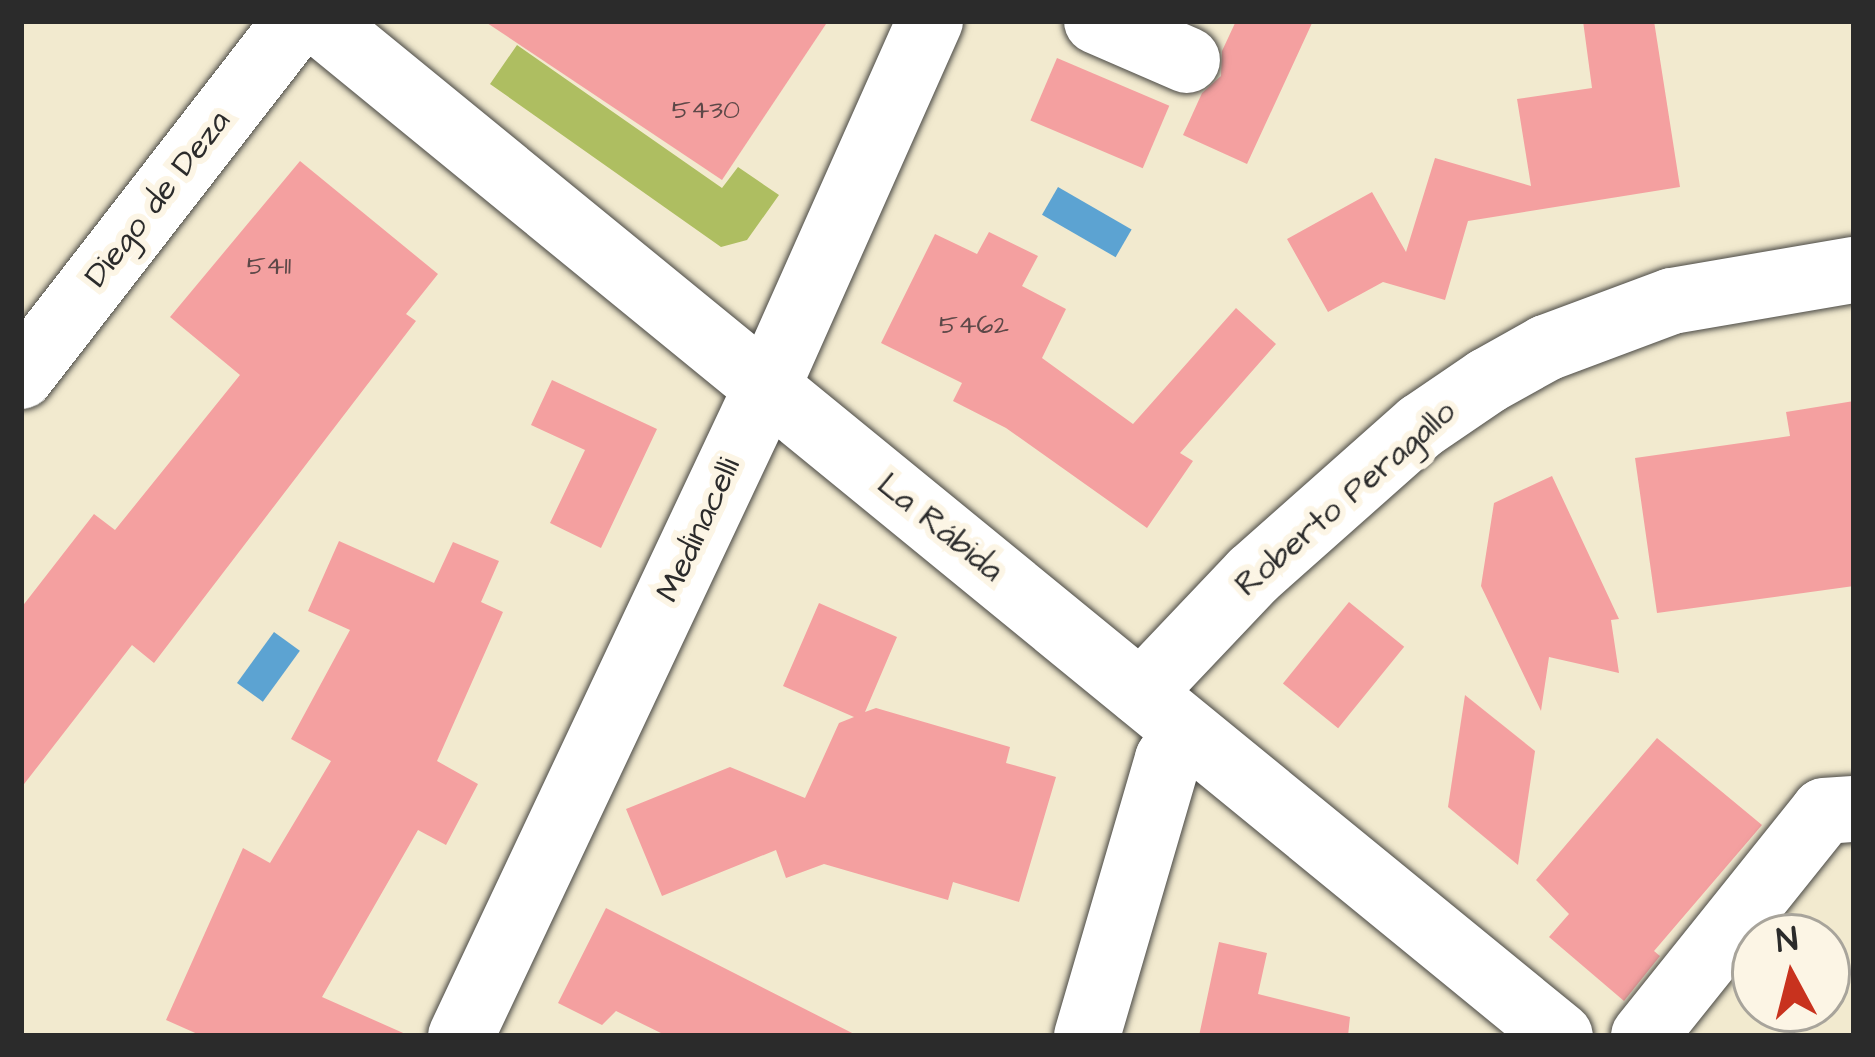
<!DOCTYPE html>
<html>
<head>
<meta charset="utf-8">
<style>
  body { margin:0 }
  #map { position:relative; width:1875px; height:1057px; overflow:hidden; background:#f2eacf; font-family:"Architects Daughter",sans-serif }
  div>[style] { position:absolute }
  [style*='--x'] { left:calc(var(--x)*1px); top:calc(var(--y)*1px); width:calc(var(--w)*1px); rotate:calc(var(--a)*1deg) }
  .green>* { inset:0; background:#aebe61 }
  .water>* { inset:0; background:#5ca3d2; transform-origin:0 0 }
  .building>* { inset:0; background:#f4a0a0; transform-origin:0 0 }
  .roads { filter:drop-shadow(0 0 3px #494844) drop-shadow(0 0 3px #494844) }
  .minor>* { height:66px; margin:-33px; padding:0 33px; transform-origin:33px; border-radius:33px; background:#fff }
  span { translate:-50% -50%; white-space:nowrap; text-align:center; line-height:1.15; -webkit-text-stroke:12px #fcf5e5; paint-order:stroke }
  .number-label { font-size:27px; color:#5d4848 }
  .number-label span { -webkit-text-stroke-width:0 }
  .street-label { font-size:33px; color:#2b2b2b }
  .frame { position:absolute; inset:0; border:24px solid #2b2b2b; pointer-events:none }
  .north { position:absolute; left:1731px; top:913px; width:120px; height:120px; box-sizing:border-box; background:#fcf5e5; border:3px solid #a8a49b; border-radius:50%; rotate:353deg; font-size:33px; font-weight:700; line-height:48px; text-align:center; color:#2b2b2b }
  .north::after { content:''; display:block; margin:auto; width:42px; height:54px; background:#c8321e; clip-path:polygon(50% 0,100% 100%,50% 72%,0 100%) }
</style>
</head>
<body>
<div id="map">
  <div class="green">
    <div style="clip-path:polygon(517px 45px,722px 188px,738px 167px,779px 195px,747px 240px,721px 247px,490px 84px)"></div>
  </div>
  <div class="water">
    <div style="left:1058px;top:187px;width:85px;height:32px;rotate:30deg"></div>
    <div style="left:274px;top:632px;width:32px;height:63px;rotate:36deg"></div>
  </div>
  <div class="building">
    <div style="clip-path:polygon(484px 21px,828px 21px,722px 180px)"></div>
    <div style="clip-path:polygon(1236px 21px,1313px 21px,1247px 164px,1183px 135px,1202px 93px,1221px 76px,1222px 51px)"></div>
    <div style="clip-path:polygon(1583px 21px,1654px 21px,1680px 187px,1468px 221px,1445px 300px,1383px 282px,1328px 312px,1287px 239px,1372px 192px,1406px 252px,1435px 158px,1531px 186px,1517px 99px,1592px 88px)"></div>
    <div style="left:1057px;top:58px;width:122px;height:68px;rotate:23deg"></div>
    <div style="clip-path:polygon(300px 161px,438px 274px,406px 314px,416px 321px,154px 663px,132px 645px,21px 788px,21px 608px,94px 514px,115px 530px,240px 375px,170px 317px)"></div>
    <div style="clip-path:polygon(989px 232px,1038px 256px,1022px 286px,1066px 309px,1042px 358px,1133px 424px,1236px 308px,1276px 344px,1180px 453px,1193px 461px,1147px 528px,1006px 428px,953px 401px,962px 383px,881px 343px,935px 234px,977px 254px)"></div>
    <div style="clip-path:polygon(552px 380px,657px 429px,601px 548px,550px 523px,585px 450px,531px 425px)"></div>
    <div style="clip-path:polygon(1854px 401px,1854px 586px,1657px 613px,1635px 458px,1790px 436px,1786px 412px)"></div>
    <div style="clip-path:polygon(1552px 476px,1619px 619px,1611px 620px,1619px 673px,1549px 657px,1541px 711px,1481px 586px,1494px 503px)"></div>
    <div style="clip-path:polygon(339px 541px,434px 583px,453px 542px,499px 561px,481px 602px,503px 612px,437px 761px,478px 784px,446px 845px,418px 830px,322px 997px,410px 1036px,202px 1036px,166px 1020px,243px 848px,270px 863px,331px 761px,291px 739px,350px 630px,308px 611px)"></div>
    <div style="left:1349px;top:602px;width:71px;height:105px;rotate:39deg"></div>
    <div style="clip-path:polygon(819px 603px,897px 637px,865px 712px,876px 708px,1010px 747px,1006px 763px,1056px 777px,1019px 902px,953px 882px,948px 900px,824px 864px,786px 878px,776px 850px,662px 896px,626px 809px,730px 767px,805px 798px,839px 723px,854px 717px,783px 686px)"></div>
    <div style="clip-path:polygon(1465px 695px,1535px 751px,1518px 865px,1448px 807px)"></div>
    <div style="clip-path:polygon(1657px 738px,1762px 825px,1654px 951px,1660px 956px,1624px 1001px,1549px 937px,1569px 914px,1536px 880px)"></div>
    <div style="clip-path:polygon(606px 908px,738px 975px,858px 1036px,667px 1036px,616px 1011px,602px 1025px,558px 1003px)"></div>
    <div style="clip-path:polygon(1219px 942px,1267px 953px,1258px 994px,1350px 1017px,1348px 1036px,1199px 1036px)"></div>
  </div>
  <div class="roads">
    <div class="minor">
      <div style="--x:319;--y:21;--w:1603;--a:39.28"></div>
      <div style="--x:1097;--y:21;--w:98;--a:23.4"></div>
      <div style="--x:21;--y:376;--w:449;--a:-52.2"></div>
      <div style="--x:1141;--y:693;--w:163;--a:-46.5"></div>
      <div style="--x:1253;--y:575;--w:225;--a:-41.6"></div>
      <div style="--x:1421;--y:426;--w:80;--a:-34.3"></div>
      <div style="--x:1487;--y:381;--w:68;--a:-29.2"></div>
      <div style="--x:1546;--y:348;--w:134;--a:-20.5"></div>
      <div style="--x:1672;--y:301;--w:185;--a:-9.7"></div>
      <div style="--x:461;--y:1036;--w:718;--a:-64.76"></div>
      <div style="--x:767;--y:387;--w:401;--a:-66"></div>
      <div style="--x:1087;--y:1036;--w:289;--a:-73.7"></div>
      <div style="--x:1168;--y:759;--w:31;--a:-53"></div>
      <div style="--x:1644;--y:1036;--w:288;--a:-51.3"></div>
      <div style="--x:1824;--y:811;--w:30;--a:-4"></div>
    </div>
  </div>
  <div class="number-label">
    <span style="left:706px;top:111px">5430</span>
    <span style="left:269px;top:267px">5411</span>
    <span style="left:974px;top:326px">5462</span>
  </div>
  <div class="street-label">
    <span style="left:158px;top:199px;rotate:-52deg">Diego de Deza</span>
    <span style="left:1346px;top:499px;rotate:-41deg">Roberto Peragallo</span>
    <span style="left:940px;top:528px;rotate:39deg">La Rábida</span>
    <span style="left:699px;top:530px;rotate:-65deg">Medinacelli</span>
  </div>
  <div class="frame"></div>
  <div class="north">N</div>
</div>
</body>
</html>
